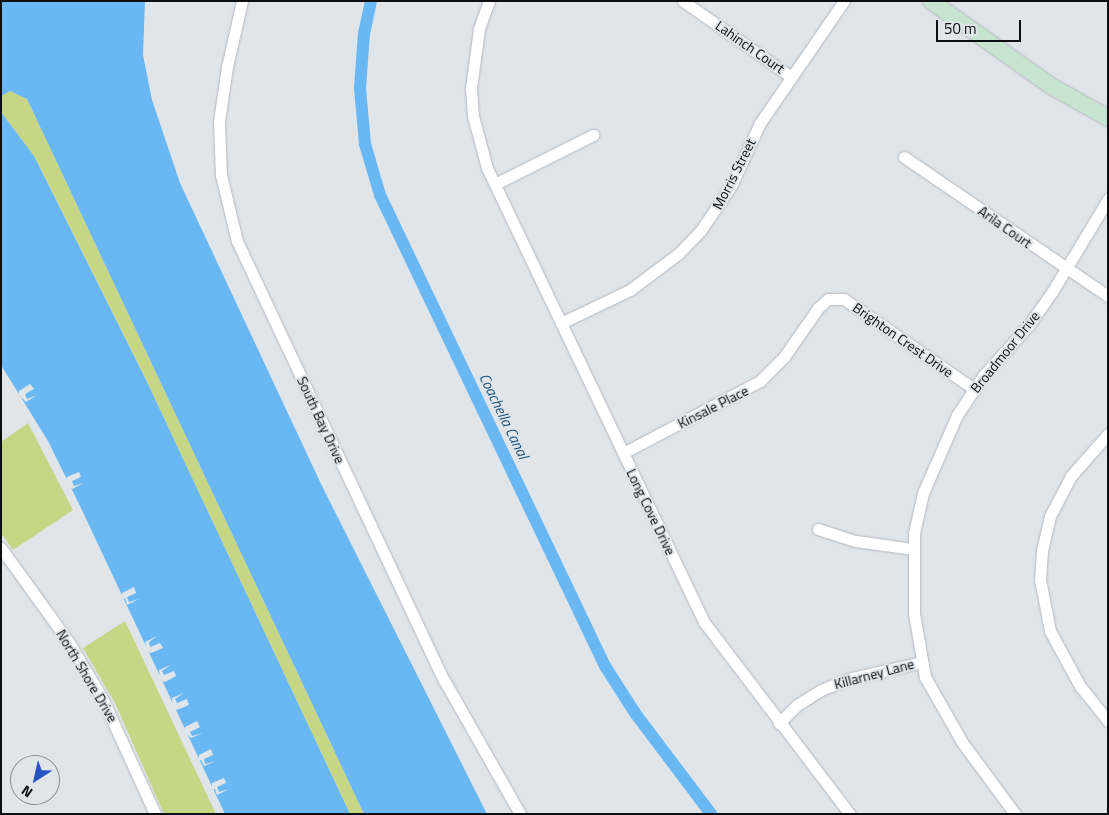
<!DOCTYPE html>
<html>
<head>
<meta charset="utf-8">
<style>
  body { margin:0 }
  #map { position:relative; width:1109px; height:815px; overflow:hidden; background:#e0e5ea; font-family:"Titillium Web",sans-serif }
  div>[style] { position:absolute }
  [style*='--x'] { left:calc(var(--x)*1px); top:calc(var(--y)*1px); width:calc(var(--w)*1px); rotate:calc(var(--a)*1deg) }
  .green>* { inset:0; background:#c7d685 }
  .water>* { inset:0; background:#69b8f4 }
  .pier>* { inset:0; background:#e0e5ea }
  .canal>* { height:12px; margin:-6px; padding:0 6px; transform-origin:6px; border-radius:6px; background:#69b8f4 }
  .roads { filter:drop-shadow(0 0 1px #b4b8bd) drop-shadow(0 0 1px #b4b8bd) }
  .street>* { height:11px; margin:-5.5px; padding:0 5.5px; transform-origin:5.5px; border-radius:5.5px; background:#fff }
  .secondary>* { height:16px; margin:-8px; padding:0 8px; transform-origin:8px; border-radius:8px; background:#c6e4d0 }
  span { translate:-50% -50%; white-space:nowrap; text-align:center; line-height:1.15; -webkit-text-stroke:4px #e0e5ea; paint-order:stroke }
  .street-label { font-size:14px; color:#0c0e0f }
  .water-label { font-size:15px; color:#1a537b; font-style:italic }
  .frame { position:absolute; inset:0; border:2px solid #0c0e0f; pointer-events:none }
  .north { position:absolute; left:10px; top:755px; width:50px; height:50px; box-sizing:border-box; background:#e0e5ea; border:1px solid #8b8f92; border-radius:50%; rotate:215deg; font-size:14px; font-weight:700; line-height:20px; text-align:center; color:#0c0e0f }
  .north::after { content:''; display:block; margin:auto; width:18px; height:22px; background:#2853c2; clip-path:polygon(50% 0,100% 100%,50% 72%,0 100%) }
  .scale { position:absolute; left:936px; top:20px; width:85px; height:22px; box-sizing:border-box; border:2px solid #0c0e0f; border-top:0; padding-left:6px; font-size:15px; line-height:18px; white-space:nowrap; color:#0c0e0f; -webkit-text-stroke:4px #e0e5ea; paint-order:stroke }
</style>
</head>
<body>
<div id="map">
  <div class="green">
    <div style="clip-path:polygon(10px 91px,27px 99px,364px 814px,350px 814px,147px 382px,34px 156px,1px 112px,1px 96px)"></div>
    <div style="clip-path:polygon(28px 423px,73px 510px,13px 550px,1px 533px,1px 442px)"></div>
    <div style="clip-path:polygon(125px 621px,216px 814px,164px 814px,115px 703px,83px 648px)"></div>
  </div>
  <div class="water">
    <div style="clip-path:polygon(1px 1px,145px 1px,143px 55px,152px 100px,180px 183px,322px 486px,487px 814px,364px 814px,27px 99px,10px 91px,1px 96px)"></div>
    <div style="clip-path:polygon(1px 112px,34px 156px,147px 382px,350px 814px,225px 814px,80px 506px,48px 441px,1px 365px)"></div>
  </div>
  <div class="pier">
    <div style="clip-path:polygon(30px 384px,34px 389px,25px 394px,27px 399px,37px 395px,26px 402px,19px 395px,19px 391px)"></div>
    <div style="clip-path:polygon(79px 472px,81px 477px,72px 481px,74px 486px,84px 483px,72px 489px,66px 482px,67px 477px)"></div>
    <div style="clip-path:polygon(134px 587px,136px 593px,127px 597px,129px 602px,139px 599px,127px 605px,125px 598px,122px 600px,122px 593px)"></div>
    <div style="clip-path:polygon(157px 636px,149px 642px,150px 647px,160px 643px,163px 648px,151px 653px,147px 651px,145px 642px)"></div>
    <div style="clip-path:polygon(171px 665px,162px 671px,164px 675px,174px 671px,176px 676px,165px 682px,160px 680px,159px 670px)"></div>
    <div style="clip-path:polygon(184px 693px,175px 699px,177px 703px,187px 699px,189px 705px,177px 710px,173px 708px,172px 698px)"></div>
    <div style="clip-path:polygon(197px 721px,200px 727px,190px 732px,192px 736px,203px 733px,191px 738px,184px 731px,185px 727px)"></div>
    <div style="clip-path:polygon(211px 749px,213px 755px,204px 759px,205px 764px,216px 761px,204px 766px,201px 760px,198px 762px,199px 755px)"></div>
    <div style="clip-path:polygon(224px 778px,226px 783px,217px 787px,219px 792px,229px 789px,217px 795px,215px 789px,212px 790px,212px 783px)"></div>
  </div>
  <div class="canal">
    <div style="--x:371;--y:1;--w:33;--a:102"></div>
    <div style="--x:364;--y:33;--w:55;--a:94.2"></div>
    <div style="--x:360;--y:88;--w:56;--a:84.9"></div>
    <div style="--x:365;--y:144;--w:53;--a:73.6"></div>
    <div style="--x:380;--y:195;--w:522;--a:64.47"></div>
    <div style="--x:605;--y:666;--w:56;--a:57.4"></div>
    <div style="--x:635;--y:713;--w:126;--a:53"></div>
  </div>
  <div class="roads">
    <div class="street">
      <div style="--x:242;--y:1;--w:68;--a:102.8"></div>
      <div style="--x:227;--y:67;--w:55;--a:98.4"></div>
      <div style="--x:219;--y:121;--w:54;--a:87.9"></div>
      <div style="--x:221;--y:175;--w:68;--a:76.4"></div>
      <div style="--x:237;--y:241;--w:485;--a:64.8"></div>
      <div style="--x:444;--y:680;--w:154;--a:60.4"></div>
      <div style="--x:489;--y:1;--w:30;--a:110"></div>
      <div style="--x:479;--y:29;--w:60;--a:97.7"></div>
      <div style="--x:471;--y:88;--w:28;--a:86"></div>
      <div style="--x:473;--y:116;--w:54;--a:74.9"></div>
      <div style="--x:487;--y:168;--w:503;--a:64.45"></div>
      <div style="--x:704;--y:622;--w:241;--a:52.8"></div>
      <div style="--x:683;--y:1;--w:132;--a:35.1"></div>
      <div style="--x:904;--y:157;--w:247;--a:34.3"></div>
      <div style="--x:495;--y:184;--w:110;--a:-26.6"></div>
      <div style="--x:561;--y:323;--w:76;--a:-25.6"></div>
      <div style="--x:630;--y:290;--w:60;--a:-36.9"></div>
      <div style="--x:678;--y:254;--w:33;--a:-46"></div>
      <div style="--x:701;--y:230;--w:53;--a:-55.7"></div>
      <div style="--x:731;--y:186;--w:69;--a:-65.3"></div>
      <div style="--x:760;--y:123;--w:148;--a:-55.5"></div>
      <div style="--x:1108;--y:434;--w:56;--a:131.4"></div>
      <div style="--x:1071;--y:476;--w:45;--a:117.7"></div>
      <div style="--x:1050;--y:516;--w:36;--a:103"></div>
      <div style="--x:1042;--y:551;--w:28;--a:94"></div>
      <div style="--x:1040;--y:579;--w:53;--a:79.1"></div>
      <div style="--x:1050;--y:631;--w:63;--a:61.4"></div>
      <div style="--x:1080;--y:686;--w:45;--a:51.3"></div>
      <div style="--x:623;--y:453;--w:155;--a:-27.7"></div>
      <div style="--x:760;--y:381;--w:34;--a:-45"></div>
      <div style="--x:784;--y:357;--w:60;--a:-55.2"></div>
      <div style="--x:818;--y:308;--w:13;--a:-42"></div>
      <div style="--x:828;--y:299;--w:16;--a:0"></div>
      <div style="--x:844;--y:299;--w:158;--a:34.7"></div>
      <div style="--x:818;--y:529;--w:40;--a:18"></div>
      <div style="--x:856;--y:541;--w:58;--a:8"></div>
      <div style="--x:1;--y:548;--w:118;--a:54.3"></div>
      <div style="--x:70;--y:644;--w:63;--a:59.3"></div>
      <div style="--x:102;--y:698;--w:128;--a:65.4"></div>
      <div style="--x:779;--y:723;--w:25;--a:-45"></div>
      <div style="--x:797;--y:705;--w:28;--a:-32"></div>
      <div style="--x:821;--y:690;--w:29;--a:-22"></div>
      <div style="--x:848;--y:679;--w:76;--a:-12.9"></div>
      <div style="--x:1015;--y:814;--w:89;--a:-126.4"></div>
      <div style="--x:962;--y:742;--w:75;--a:-119.6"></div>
      <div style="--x:925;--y:677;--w:65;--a:-99.8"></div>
      <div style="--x:914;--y:613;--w:80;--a:-90"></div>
      <div style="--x:914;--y:533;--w:41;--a:-77.3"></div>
      <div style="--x:923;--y:493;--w:85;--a:-66.4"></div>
      <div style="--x:957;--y:415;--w:47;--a:-56.3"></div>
      <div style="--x:983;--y:376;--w:67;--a:-48"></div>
      <div style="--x:1028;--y:326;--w:42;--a:-54.8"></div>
      <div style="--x:1052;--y:292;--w:109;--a:-58.9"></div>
    </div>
    <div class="secondary">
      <div style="--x:931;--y:1;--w:147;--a:35.3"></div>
      <div style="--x:1051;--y:86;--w:65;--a:29.3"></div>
    </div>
  </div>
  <div class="street-label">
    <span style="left:750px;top:47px;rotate:35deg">Lahinch Court</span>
    <span style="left:734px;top:174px;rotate:-63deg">Morris Street</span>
    <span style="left:1005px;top:227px;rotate:35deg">Arila Court</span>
    <span style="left:903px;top:340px;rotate:35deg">Brighton Crest Drive</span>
    <span style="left:1005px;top:352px;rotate:-51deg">Broadmoor Drive</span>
    <span style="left:713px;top:407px;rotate:-27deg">Kinsale Place</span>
    <span style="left:321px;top:420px;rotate:65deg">South Bay Drive</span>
    <span style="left:651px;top:512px;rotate:64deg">Long Cove Drive</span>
    <span style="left:874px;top:674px;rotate:-15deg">Killarney Lane</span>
    <span style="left:87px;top:676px;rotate:59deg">North Shore Drive</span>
  </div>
  <div class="water-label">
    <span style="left:504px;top:416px;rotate:64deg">Coachella Canal</span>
  </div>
  <div class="frame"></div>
  <div class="north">N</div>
  <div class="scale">50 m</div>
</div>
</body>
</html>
